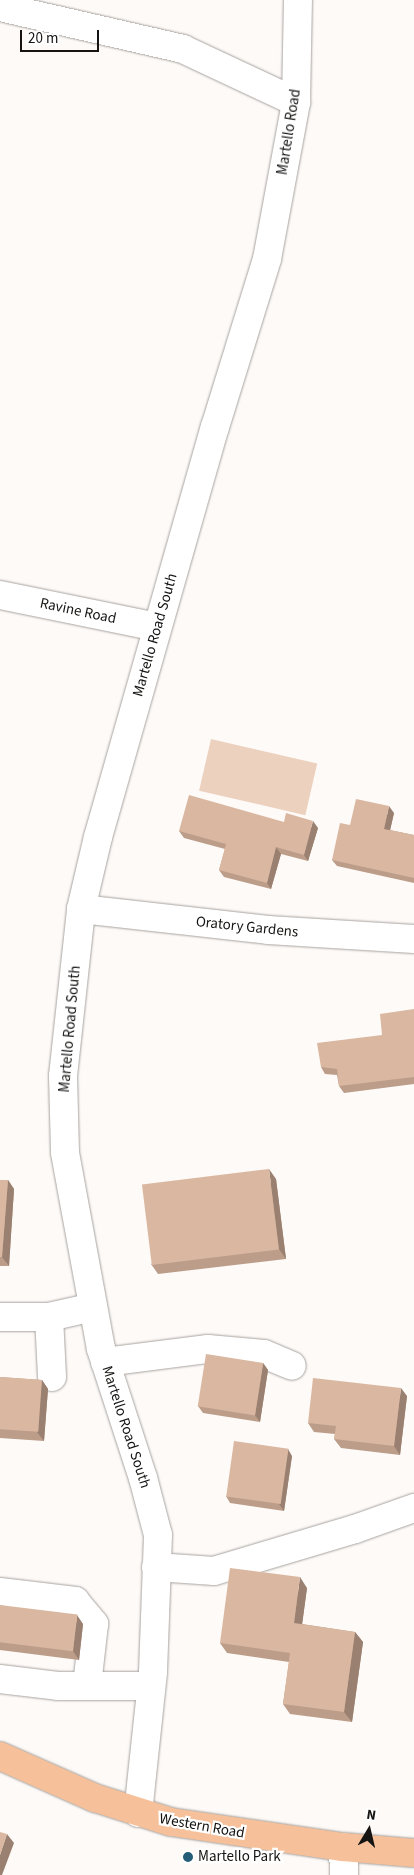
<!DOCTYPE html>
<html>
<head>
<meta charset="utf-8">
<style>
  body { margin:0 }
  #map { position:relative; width:414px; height:1875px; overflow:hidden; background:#fefaf7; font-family:"Source Sans 3",sans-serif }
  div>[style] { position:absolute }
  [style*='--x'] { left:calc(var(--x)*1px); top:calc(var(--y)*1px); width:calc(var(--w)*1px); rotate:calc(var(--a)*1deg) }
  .green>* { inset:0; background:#edd1bf; transform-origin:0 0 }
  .roads { filter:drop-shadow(0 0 1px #a7a3a0) drop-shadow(0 0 1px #a7a3a0) }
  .minor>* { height:28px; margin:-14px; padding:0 14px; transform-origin:14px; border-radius:14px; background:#fff }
  .major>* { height:28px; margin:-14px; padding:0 14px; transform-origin:14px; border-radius:14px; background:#f6c19a }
  .wall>* { inset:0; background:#bb9d8a }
  .shaded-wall>* { inset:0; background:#998070 }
  .building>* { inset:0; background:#dab7a0; transform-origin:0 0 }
  .dots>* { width:14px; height:14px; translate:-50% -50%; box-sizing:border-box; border:2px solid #fff; border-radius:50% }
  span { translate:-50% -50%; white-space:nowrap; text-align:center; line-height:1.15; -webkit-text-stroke:4.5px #fff; paint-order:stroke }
  .street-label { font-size:15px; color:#151413 }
  .poi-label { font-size:15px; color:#151413 }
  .left { translate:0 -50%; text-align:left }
  .north { position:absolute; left:344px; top:1805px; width:50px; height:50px; -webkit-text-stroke:4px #fff; paint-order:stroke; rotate:9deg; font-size:14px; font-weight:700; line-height:20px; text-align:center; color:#151413 }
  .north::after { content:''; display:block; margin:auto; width:18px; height:22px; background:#151413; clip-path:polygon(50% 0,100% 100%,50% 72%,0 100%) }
  .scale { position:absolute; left:20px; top:30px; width:79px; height:22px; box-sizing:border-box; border:2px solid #151413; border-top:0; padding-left:6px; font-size:15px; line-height:18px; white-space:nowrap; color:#151413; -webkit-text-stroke:4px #fff; paint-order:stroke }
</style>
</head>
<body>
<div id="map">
  <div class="green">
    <div style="left:211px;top:739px;width:109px;height:53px;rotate:13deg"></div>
  </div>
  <div class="roads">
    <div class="minor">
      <div style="--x:0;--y:7;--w:188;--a:12.9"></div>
      <div style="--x:183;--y:49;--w:125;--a:25.1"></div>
      <div style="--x:0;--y:595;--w:160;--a:11.5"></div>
      <div style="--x:81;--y:909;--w:188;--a:6.4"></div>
      <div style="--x:268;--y:930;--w:146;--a:3.5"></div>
      <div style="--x:0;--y:1317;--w:49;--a:0"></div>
      <div style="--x:49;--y:1317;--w:45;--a:-12.8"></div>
      <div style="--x:49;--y:1317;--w:60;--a:87.1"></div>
      <div style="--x:105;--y:1362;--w:104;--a:-7.2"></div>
      <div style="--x:208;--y:1349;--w:56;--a:5.1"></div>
      <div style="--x:264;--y:1354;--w:30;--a:23"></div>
      <div style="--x:156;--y:1567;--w:58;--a:3.9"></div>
      <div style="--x:214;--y:1571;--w:147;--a:-16.6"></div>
      <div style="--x:355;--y:1529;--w:63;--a:-19.6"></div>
      <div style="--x:0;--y:1592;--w:76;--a:6.8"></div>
      <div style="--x:75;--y:1601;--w:30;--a:50"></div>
      <div style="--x:94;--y:1624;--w:61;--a:96.5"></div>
      <div style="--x:0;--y:1679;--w:58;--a:6.9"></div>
      <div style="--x:58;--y:1686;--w:93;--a:0"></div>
      <div style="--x:138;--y:1813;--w:142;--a:-83.9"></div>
      <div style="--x:153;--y:1672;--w:137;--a:-87.9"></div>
      <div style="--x:158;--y:1535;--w:59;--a:-104.7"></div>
      <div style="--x:143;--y:1478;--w:136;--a:-108"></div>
      <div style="--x:101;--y:1349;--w:200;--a:-100.4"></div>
      <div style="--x:65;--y:1152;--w:76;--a:-91.5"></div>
      <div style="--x:63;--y:1076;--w:168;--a:-83.8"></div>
      <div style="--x:81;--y:909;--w:74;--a:-76.7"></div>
      <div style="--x:98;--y:837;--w:426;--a:-74.1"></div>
      <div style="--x:215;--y:427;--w:176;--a:-72.8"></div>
      <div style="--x:267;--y:259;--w:160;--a:-79.5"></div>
      <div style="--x:296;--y:102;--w:102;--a:-88.9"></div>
      <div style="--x:343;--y:1847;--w:28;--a:88"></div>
    </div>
    <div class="major">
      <div style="--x:0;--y:1756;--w:104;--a:23.9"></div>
      <div style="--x:95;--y:1798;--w:80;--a:17.5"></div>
      <div style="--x:171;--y:1822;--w:174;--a:8.3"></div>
      <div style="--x:343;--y:1847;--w:71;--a:4.8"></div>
    </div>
  </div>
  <div class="wall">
    <div style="clip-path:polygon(394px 813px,390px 830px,414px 835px,414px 883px,337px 866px,332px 860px,350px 825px)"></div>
    <div style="clip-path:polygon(284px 822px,318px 828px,308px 861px,281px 854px,271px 889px,224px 877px,219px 870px,225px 849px,184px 838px,179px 831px)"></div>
    <div style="clip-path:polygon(414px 1009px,414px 1084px,344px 1093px,339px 1086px,337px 1075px,325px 1074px,321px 1067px,382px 1035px)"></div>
    <div style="clip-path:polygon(276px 1179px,286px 1259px,158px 1274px,151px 1264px)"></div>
    <div style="clip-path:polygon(0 1180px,8px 1180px,14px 1189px,9px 1266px,0 1266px)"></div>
    <div style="clip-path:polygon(263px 1363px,268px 1370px,260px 1422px,203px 1413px,198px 1406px)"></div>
    <div style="clip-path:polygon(0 1377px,42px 1380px,48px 1389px,44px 1441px,0 1438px)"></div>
    <div style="clip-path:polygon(407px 1396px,400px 1455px,341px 1448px,334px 1439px,335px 1434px,314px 1432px,308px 1423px)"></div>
    <div style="clip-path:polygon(292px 1456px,284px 1511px,230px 1503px,226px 1496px)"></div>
    <div style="clip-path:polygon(307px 1588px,302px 1624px,355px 1632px,363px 1642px,352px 1722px,290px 1714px,283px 1704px,289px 1662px,227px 1653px,220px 1643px)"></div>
    <div style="clip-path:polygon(0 1605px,83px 1624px,79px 1660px,0 1650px)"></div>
  </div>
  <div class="shaded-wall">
    <div style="clip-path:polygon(389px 806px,394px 813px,389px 835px,384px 829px)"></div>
    <div style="clip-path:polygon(313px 821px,318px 828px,308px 861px,304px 855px)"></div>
    <div style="clip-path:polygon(276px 847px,281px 854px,271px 889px,267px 883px)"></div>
    <div style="clip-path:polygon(269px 1169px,276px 1179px,286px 1259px,279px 1249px)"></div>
    <div style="clip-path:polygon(8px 1180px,14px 1189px,9px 1266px,2px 1257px)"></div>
    <div style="clip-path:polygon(263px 1363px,268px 1370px,260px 1422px,255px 1415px)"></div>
    <div style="clip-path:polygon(42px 1380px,48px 1389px,44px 1441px,37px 1432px)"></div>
    <div style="clip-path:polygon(401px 1388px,407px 1396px,400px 1455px,394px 1446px)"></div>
    <div style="clip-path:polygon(288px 1449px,292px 1456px,284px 1511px,279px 1504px)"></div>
    <div style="clip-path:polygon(300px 1577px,307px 1588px,301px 1633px,294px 1623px)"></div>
    <div style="clip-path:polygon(77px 1615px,83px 1624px,79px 1660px,73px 1651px)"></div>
    <div style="clip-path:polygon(355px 1632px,363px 1642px,352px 1722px,344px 1712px)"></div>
    <div style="clip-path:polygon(7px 1834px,14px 1843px,2px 1875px,0 1875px,0 1855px)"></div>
  </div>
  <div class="building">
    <div style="clip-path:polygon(189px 795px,284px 822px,286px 813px,313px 821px,304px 855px,276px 847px,267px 883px,219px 870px,226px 844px,179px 831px)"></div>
    <div style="clip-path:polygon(356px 799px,389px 806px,384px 829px,414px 835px,414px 878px,332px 860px,340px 823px,350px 825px)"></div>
    <div style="clip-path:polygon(414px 1009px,414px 1077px,339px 1086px,337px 1069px,321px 1067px,317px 1043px,382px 1035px,380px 1014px)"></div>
    <div style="left:269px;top:1169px;width:81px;height:128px;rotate:83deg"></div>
    <div style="clip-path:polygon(0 1180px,8px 1180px,2px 1257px,0 1257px)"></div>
    <div style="left:206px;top:1354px;width:58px;height:53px;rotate:9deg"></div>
    <div style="left:0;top:1377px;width:42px;height:52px;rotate:4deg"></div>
    <div style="clip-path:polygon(313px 1378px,401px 1388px,394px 1446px,334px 1439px,336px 1426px,308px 1423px)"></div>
    <div style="left:234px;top:1441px;width:55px;height:56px;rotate:8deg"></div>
    <div style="clip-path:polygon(230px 1568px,300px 1577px,294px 1623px,355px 1632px,344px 1712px,283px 1704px,290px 1653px,220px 1643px)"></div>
    <div style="left:0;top:1605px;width:78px;height:37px;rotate:7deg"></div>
    <div style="clip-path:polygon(0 1832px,7px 1834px,0 1855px)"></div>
  </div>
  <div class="dots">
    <div style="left:188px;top:1857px;background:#245d77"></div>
  </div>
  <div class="street-label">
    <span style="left:289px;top:132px;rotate:-81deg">Martello Road</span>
    <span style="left:78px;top:611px;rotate:12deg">Ravine Road</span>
    <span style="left:155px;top:635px;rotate:-74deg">Martello Road South</span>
    <span style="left:247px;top:927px;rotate:6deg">Oratory Gardens</span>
    <span style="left:70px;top:1029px;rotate:-85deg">Martello Road South</span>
    <span style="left:126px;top:1427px;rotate:72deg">Martello Road South</span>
    <span style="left:202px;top:1826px;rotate:10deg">Western Road</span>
  </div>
  <div class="poi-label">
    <span class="left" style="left:198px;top:1857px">Martello Park</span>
  </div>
  <div class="north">N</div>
  <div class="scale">20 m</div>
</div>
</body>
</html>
